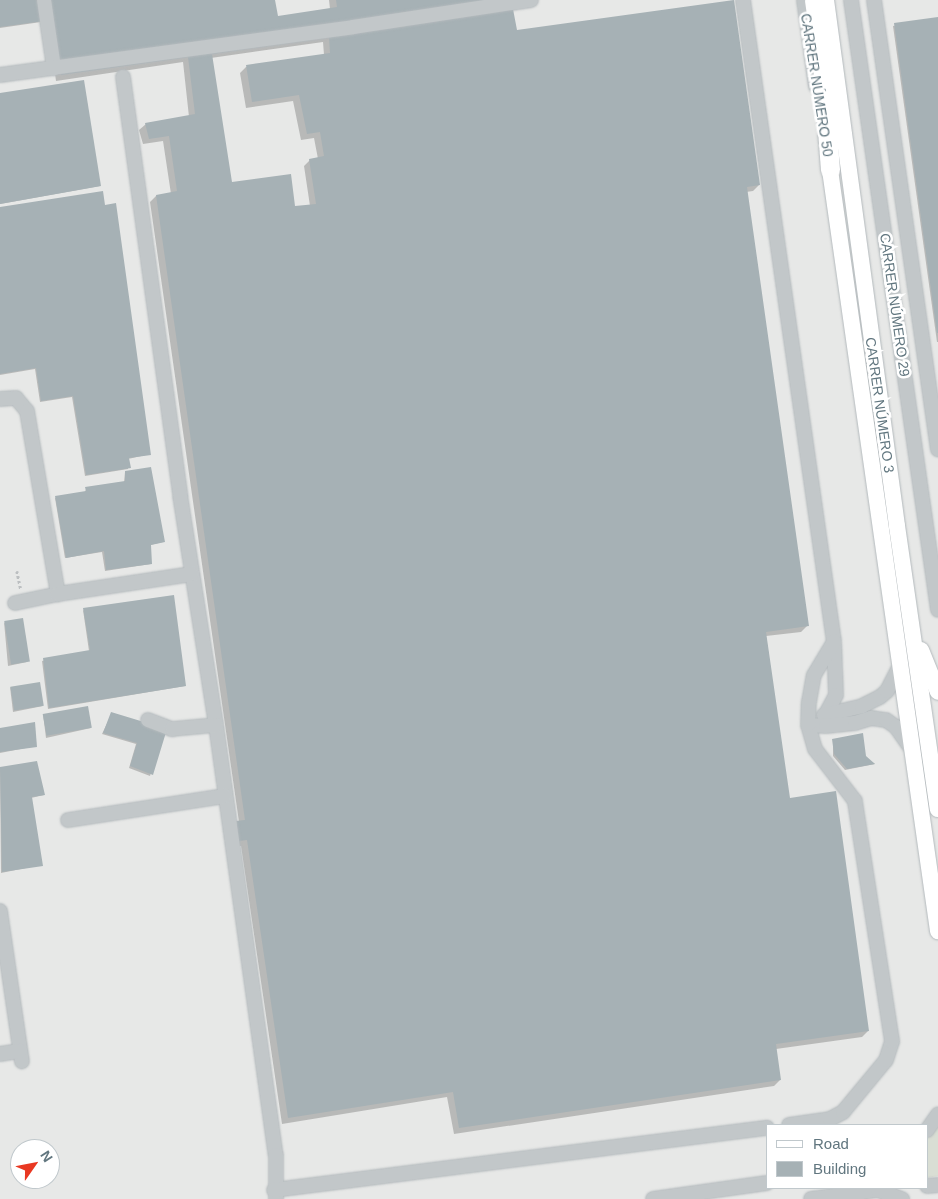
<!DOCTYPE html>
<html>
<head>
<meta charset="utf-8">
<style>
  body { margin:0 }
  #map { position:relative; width:938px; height:1199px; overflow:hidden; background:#f7f6f3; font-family:Arial,sans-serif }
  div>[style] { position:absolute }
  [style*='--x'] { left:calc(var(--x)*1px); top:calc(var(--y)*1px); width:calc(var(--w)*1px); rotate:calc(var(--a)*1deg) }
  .built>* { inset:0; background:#e7e8e7 }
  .green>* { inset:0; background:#d9ded4 }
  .shadow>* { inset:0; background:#0003 }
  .building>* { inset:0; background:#a6b1b5; transform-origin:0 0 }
  .path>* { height:2.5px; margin-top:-1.25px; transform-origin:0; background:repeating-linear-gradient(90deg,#bcbfc1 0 2.5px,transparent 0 5px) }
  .roads { filter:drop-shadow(0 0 1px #b3b9bc) drop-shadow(0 0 1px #b3b9bc) }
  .minor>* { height:14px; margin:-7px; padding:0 7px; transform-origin:7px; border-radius:7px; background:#c2c7c9 }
  .major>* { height:16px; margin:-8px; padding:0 8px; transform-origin:8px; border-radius:8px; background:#fff }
  .highway>* { height:19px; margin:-9.5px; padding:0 9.5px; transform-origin:9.5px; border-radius:9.5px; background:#fff }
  span { translate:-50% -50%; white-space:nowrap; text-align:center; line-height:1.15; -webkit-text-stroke:5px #fff; paint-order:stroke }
  .street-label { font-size:14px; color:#61767f }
  .legend { position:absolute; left:766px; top:1124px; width:162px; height:65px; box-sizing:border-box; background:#fff; border:1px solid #c0c8cc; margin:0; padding:6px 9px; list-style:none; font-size:15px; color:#61767f }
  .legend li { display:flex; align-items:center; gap:10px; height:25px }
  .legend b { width:25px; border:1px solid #c0c8cc }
  .north { position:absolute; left:10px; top:1139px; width:50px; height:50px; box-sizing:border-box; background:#fff; border:1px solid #c0c8cc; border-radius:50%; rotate:57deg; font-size:14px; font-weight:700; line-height:20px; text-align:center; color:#61767f }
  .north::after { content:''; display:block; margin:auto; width:18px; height:22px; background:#e93822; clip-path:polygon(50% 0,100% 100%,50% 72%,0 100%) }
</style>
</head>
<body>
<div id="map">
  <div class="built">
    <div style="clip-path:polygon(evenodd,0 0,938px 0,938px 1199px,0 1199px,0 0,767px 1125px,927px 1125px,927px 1188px,767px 1188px,767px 1125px,0 0,20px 1149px,50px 1149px,50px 1179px,20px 1179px,20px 1149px)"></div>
  </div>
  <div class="green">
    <div style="clip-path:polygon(938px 1124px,938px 1176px,927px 1178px,927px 1139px)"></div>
  </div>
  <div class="shadow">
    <div style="clip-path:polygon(0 0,41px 22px,0 28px)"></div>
    <div style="clip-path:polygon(evenodd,45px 0,273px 0,277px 17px,330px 9px,329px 0,485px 0,516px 31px,759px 185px,753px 191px,746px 192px,808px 625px,801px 632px,766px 636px,789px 799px,868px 1031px,862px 1037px,776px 1049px,780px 1080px,774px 1086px,454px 1134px,447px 1097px,282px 1124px,241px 846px,233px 847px,239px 822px,150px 202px,156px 196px,171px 194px,163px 141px,143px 144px,139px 130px,146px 124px,189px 117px,183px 62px,56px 81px,45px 0,323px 42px,324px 55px,246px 67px,240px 73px,246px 108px,293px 101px,301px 140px,314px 138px,318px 159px,310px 160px,304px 166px,310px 206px,294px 207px,231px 183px,211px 58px,323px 42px)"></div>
    <div style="clip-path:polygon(938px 18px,938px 342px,937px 342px,893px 26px)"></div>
    <div style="clip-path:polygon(0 95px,100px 186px,0 204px)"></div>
    <div style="clip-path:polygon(0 208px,150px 454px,128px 459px,128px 469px,85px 476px,72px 397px,40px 402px,35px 369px,0 375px)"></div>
    <div style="clip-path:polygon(125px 472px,163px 542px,150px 545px,151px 564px,105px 571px,102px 552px,65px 558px,55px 498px,85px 492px,86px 489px,124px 482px)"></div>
    <div style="clip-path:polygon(83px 610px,185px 686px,48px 709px,42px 661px,89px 651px)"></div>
    <div style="clip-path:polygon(4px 622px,28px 661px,27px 662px,8px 666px)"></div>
    <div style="clip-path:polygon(10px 687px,43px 706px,13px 712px)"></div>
    <div style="clip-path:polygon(112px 713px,165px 730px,150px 776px,129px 768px,136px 744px,102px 734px)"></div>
    <div style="clip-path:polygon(43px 714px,91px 728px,46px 738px)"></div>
    <div style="clip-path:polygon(0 729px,36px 746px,0 753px)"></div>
    <div style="clip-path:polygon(833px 740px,865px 757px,875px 764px,845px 770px,833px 756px)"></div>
    <div style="clip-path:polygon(36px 763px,44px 795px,31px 798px,41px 865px,1px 873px,0 768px)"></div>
  </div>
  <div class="building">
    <div style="clip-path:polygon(0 0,41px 0,44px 21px,0 27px)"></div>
    <div style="clip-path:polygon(evenodd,51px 0,275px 0,278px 16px,337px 7px,336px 0,486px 0,513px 9px,517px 30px,734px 0,760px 185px,747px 187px,809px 626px,766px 632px,790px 798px,836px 791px,869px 1031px,776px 1044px,781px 1080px,459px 1128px,453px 1092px,288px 1118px,247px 840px,239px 841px,236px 821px,245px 820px,156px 195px,177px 191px,169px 136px,149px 139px,145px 123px,195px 114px,188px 57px,61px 75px,51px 0,329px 37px,330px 53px,246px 65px,252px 102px,299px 95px,307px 134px,320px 132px,324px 156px,309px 159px,316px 204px,295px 206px,291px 174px,232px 182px,212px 54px,329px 37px)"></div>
    <div style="clip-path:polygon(938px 17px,938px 333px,937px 333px,894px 23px)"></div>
    <div style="clip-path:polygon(84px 80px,101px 186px,0 204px,0 93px)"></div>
    <div style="clip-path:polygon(103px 191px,105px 205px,116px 203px,151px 455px,129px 458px,131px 468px,86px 475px,73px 396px,41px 401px,36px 368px,0 374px,0 207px)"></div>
    <div style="clip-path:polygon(151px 467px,165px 542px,151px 545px,152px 564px,106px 570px,104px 551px,66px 558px,55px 496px,86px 491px,85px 487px,125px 481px,125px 471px)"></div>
    <div style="clip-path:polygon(174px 595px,186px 686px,49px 708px,43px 658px,90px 650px,83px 608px)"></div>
    <div style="left:23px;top:618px;width:44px;height:19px;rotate:81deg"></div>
    <div style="left:40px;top:682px;width:24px;height:30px;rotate:81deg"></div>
    <div style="left:88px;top:706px;width:22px;height:46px;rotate:80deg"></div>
    <div style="clip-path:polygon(111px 712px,167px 729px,153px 775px,130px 766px,137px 743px,103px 733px)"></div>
    <div style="clip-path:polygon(35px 722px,37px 747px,0 752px,0 728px)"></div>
    <div style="clip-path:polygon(863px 733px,866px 756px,875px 764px,847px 769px,834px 754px,832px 739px)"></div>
    <div style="clip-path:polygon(37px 761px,45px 795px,32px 797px,43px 866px,2px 872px,0 767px)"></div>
  </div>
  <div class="path">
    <div style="--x:17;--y:571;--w:19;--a:78"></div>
  </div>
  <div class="roads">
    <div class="minor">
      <div style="--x:44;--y:0;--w:69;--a:81.6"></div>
      <div style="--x:743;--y:0;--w:648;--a:81.93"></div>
      <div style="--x:834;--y:642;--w:53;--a:87.8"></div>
      <div style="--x:836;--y:695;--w:21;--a:118"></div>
      <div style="--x:804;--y:0;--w:87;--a:82.1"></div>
      <div style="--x:851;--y:0;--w:616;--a:81.88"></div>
      <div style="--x:874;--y:0;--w:454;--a:81.9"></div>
      <div style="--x:0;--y:75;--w:356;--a:-7.7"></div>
      <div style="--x:353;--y:27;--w:180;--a:-8.6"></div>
      <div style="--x:123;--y:77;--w:422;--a:82.2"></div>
      <div style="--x:180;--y:495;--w:233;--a:81.1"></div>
      <div style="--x:216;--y:725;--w:434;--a:82.1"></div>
      <div style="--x:276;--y:1155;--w:44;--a:90"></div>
      <div style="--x:0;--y:399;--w:16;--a:-4"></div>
      <div style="--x:16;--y:398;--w:17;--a:50"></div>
      <div style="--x:27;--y:411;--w:186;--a:80.4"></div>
      <div style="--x:15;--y:603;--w:44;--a:-11.8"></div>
      <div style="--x:58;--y:594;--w:135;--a:-8.5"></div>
      <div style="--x:824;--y:715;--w:39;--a:-13"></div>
      <div style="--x:862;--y:706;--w:20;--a:-27"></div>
      <div style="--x:880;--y:697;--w:9;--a:-41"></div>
      <div style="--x:887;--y:691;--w:29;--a:-63"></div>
      <div style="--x:148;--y:720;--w:26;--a:21"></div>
      <div style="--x:172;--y:729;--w:44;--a:-5.2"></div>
      <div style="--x:808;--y:725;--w:18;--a:3"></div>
      <div style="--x:826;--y:726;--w:29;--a:-6"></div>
      <div style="--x:855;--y:723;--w:17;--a:-17"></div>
      <div style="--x:871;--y:718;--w:15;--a:8"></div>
      <div style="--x:886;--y:720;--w:12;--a:35"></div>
      <div style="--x:896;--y:727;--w:28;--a:55"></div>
      <div style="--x:68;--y:820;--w:158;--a:-8.7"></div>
      <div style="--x:0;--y:911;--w:152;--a:81.7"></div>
      <div style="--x:0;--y:1054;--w:20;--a:-9"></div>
      <div style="--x:789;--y:1125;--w:41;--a:-8.3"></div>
      <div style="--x:830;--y:1119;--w:15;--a:-28"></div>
      <div style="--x:843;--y:1112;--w:67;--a:-50.4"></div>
      <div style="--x:886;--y:1060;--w:20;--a:-72"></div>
      <div style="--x:892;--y:1041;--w:243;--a:-98.8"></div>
      <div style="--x:855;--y:801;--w:66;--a:-127.6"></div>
      <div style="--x:815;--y:749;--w:25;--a:-106"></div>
      <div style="--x:808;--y:725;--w:23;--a:-88"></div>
      <div style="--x:809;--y:702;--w:27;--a:-80"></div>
      <div style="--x:814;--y:675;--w:39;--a:-59"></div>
      <div style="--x:927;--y:1130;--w:19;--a:-55"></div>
      <div style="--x:927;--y:1186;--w:11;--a:-5"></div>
      <div style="--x:274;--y:1190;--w:497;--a:-7.2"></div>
      <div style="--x:653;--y:1199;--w:115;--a:-8"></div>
      <div style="--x:811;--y:1199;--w:68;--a:-7.7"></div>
      <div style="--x:878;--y:1190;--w:26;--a:21"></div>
    </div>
    <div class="major">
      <div style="--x:826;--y:0;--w:531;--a:82.31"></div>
      <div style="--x:897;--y:526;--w:286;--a:81.8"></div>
      <div style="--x:830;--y:170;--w:769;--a:81.92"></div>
      <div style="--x:921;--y:650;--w:45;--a:68"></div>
    </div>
    <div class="highway">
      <div style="--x:814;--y:0;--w:50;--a:82"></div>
      <div style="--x:821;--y:50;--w:120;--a:85.7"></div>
    </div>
  </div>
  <div class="street-label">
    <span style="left:817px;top:85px;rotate:81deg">CARRER NÚMERO 50</span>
    <span style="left:895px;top:305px;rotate:82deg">CARRER NÚMERO 29</span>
    <span style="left:880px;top:405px;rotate:82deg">CARRER NÚMERO 3</span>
  </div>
  <ul class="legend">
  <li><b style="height:6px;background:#fff"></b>Road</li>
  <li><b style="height:14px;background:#a6b1b5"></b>Building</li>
  </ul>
  <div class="north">N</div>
</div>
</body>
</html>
